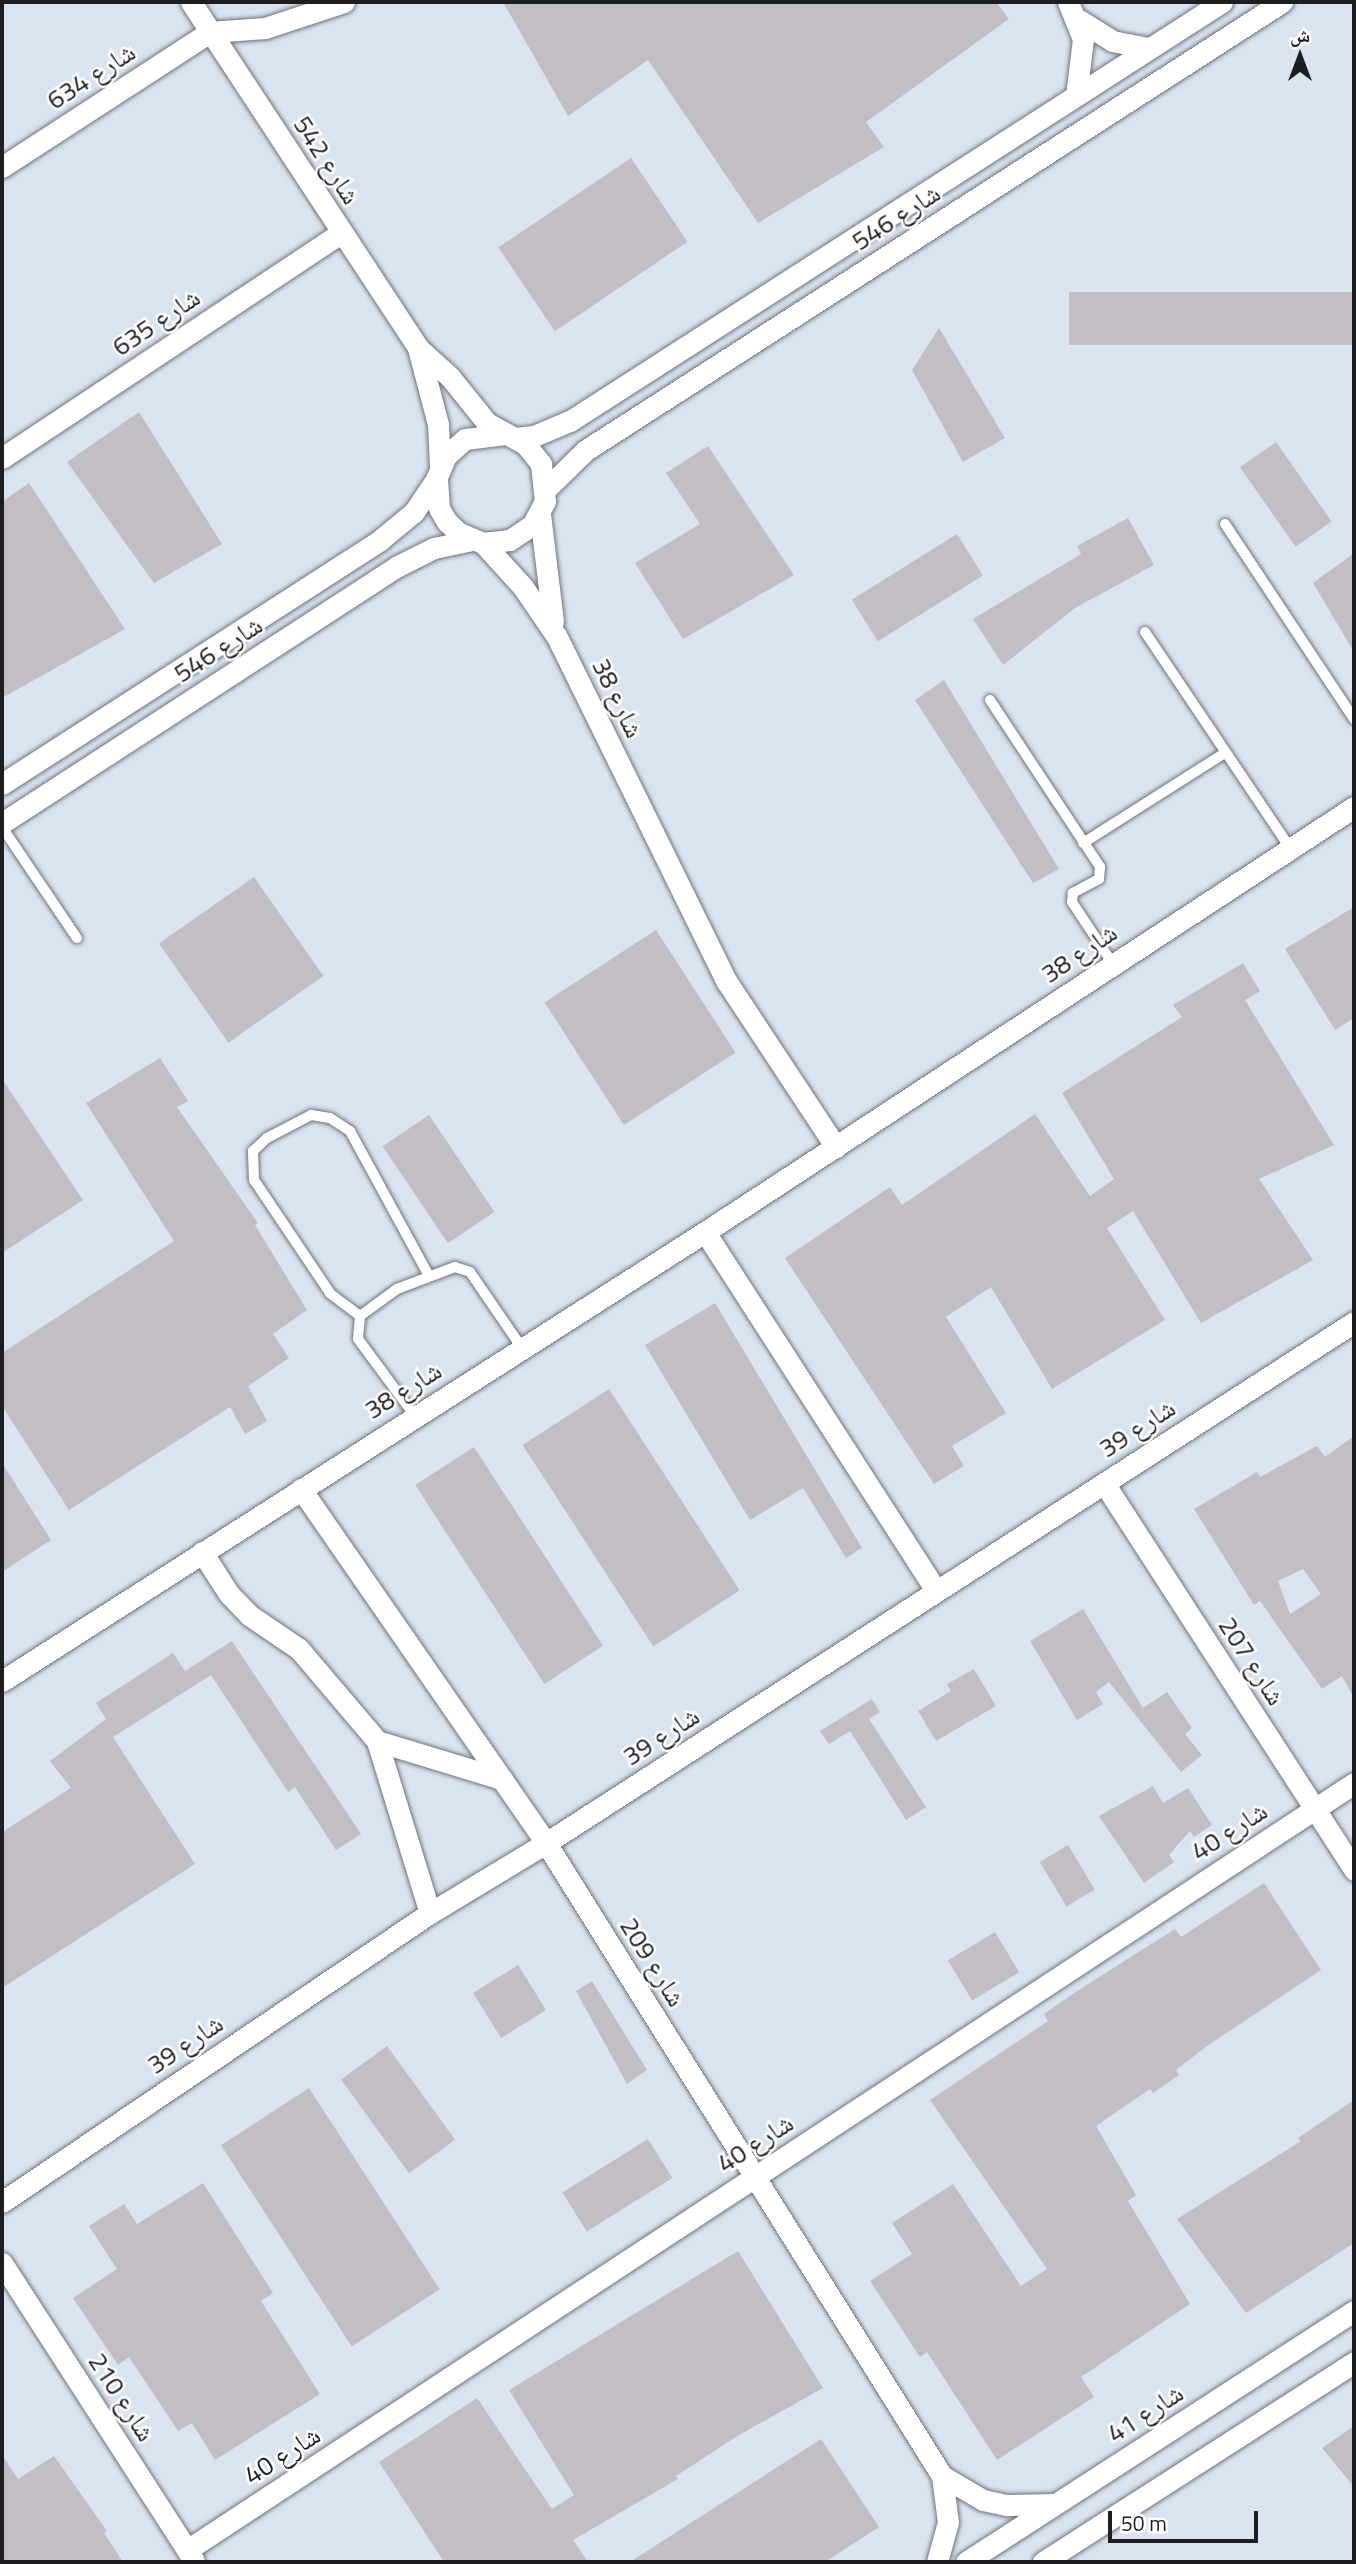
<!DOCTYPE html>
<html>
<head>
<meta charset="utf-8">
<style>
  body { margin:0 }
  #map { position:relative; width:1356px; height:2564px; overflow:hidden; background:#ebeff7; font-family:"Titillium Web","Noto Naskh Arabic",sans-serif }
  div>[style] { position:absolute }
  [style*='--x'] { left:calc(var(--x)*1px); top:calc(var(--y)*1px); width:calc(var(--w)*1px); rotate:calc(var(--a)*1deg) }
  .built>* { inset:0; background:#dae4f1; transform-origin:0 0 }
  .building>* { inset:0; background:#c3bdc4; transform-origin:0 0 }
  .roads { filter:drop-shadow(0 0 2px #6f737a) drop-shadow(0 0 2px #6f737a) }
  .lane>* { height:10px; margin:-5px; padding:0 5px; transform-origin:5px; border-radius:5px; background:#fff }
  .street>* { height:21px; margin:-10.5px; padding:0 10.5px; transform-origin:10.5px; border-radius:10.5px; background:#fff }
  span { translate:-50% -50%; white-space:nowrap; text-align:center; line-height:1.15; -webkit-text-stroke:5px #fff; paint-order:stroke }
  .street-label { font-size:26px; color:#1d1e21 }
  .frame { position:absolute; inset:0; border:4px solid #1d1e21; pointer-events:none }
  .north { position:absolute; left:1265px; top:21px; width:70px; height:70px; -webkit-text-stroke:5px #fff; paint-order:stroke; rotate:0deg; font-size:19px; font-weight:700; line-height:28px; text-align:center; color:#1d1e21 }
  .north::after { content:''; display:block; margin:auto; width:24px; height:32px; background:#1d1e21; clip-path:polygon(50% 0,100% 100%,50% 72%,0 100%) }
  .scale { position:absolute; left:1108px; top:2511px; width:150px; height:32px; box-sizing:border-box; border:4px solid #1d1e21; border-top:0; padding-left:9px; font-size:21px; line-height:24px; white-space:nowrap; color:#1d1e21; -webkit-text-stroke:5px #fff; paint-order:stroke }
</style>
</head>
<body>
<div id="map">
  <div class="built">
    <div style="left:2px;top:2px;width:1352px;height:2560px"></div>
  </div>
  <div class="building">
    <div style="clip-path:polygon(503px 2px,996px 2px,1009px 19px,866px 122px,884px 147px,758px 223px,648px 60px,568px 116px)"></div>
    <div style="left:631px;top:158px;width:101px;height:160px;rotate:56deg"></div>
    <div style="left:1354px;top:292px;width:53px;height:285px;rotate:90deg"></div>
    <div style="clip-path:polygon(939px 328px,1005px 438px,963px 462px,912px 370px)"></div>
    <div style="clip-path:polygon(139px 412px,222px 544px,154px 583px,67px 462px)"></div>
    <div style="left:1276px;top:442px;width:97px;height:44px;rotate:55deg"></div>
    <div style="clip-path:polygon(708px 446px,794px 575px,683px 639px,635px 563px,700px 524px,666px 473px)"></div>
    <div style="clip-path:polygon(29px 483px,125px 629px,2px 698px,2px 502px)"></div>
    <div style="clip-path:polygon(1128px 518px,1154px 565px,1075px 608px,1003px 665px,973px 619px,1081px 554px,1077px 546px)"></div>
    <div style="left:957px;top:534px;width:49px;height:124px;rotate:58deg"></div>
    <div style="clip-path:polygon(1354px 553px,1354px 652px,1313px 583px)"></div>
    <div style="clip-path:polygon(944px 680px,1059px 869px,1033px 883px,915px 700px)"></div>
    <div style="left:254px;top:877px;width:121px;height:116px;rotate:55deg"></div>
    <div style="clip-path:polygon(1354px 907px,1354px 1018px,1335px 1030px,1285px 949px)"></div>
    <div style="left:656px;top:930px;width:146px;height:133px;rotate:57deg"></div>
    <div style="clip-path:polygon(1243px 963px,1260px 991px,1245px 1000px,1334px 1145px,1259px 1179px,1313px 1260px,1201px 1323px,1133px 1211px,1107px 1228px,1165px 1320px,1052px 1389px,991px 1287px,946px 1317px,1006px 1413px,952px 1446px,964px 1466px,934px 1484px,785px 1258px,890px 1187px,902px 1205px,1035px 1114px,1090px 1196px,1114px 1179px,1062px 1093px,1182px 1017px,1173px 1005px)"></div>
    <div style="clip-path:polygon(160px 1058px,188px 1101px,177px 1107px,258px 1223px,255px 1225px,307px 1310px,273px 1334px,289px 1358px,248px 1386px,267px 1421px,245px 1434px,230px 1407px,69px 1510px,2px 1406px,2px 1353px,174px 1241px,86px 1103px)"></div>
    <div style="clip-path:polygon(2px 1079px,83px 1200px,2px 1253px)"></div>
    <div style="left:429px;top:1115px;width:117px;height:56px;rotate:56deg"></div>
    <div style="clip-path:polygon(715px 1303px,862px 1548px,846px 1558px,803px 1488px,750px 1520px,645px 1345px)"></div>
    <div style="left:609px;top:1389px;width:240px;height:103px;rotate:57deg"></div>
    <div style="clip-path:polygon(evenodd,1354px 1436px,1354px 1698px,1342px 1676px,1322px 1689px,1260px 1601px,1254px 1605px,1194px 1509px,1257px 1472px,1260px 1477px,1317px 1446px,1325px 1457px,1354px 1436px,1303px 1569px,1321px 1594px,1290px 1614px,1278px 1581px,1303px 1569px)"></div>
    <div style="left:474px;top:1447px;width:237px;height:70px;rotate:57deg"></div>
    <div style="clip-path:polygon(2px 1463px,51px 1540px,2px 1572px)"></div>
    <div style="clip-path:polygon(1083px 1609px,1143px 1708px,1167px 1692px,1192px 1728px,1185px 1734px,1202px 1755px,1181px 1772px,1109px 1682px,1096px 1692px,1103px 1704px,1077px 1720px,1030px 1641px)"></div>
    <div style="clip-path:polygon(232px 1641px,361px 1834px,336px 1850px,295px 1787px,288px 1792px,211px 1675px,113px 1737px,195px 1864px,2px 1988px,2px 1832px,71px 1788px,50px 1761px,106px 1719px,96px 1703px,173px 1653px,185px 1671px)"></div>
    <div style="clip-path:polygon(974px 1669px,996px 1706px,936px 1741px,918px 1711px,951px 1691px,947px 1684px)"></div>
    <div style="clip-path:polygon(872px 1699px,880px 1712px,869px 1719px,926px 1807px,906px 1820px,850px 1731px,829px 1744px,820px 1731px)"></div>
    <div style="clip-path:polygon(1153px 1786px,1163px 1803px,1188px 1788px,1212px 1825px,1194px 1837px,1190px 1831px,1169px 1855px,1174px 1862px,1144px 1883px,1099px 1816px)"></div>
    <div style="left:1068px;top:1845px;width:52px;height:33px;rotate:59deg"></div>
    <div style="clip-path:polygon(1264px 1883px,1321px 1970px,1207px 2046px,1176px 2070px,1179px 2075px,1153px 2093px,1150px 2089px,1096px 2126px,1136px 2195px,1128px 2201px,1190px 2304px,1081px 2377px,1094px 2397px,997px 2460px,927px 2352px,920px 2357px,870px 2281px,912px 2254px,892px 2223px,953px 2184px,1021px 2286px,1047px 2269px,930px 2100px,1048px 2021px,1044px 2014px,1074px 1993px,1175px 1929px,1181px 1937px)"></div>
    <div style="left:995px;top:1932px;width:47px;height:55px;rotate:59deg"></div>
    <div style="left:518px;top:1965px;width:53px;height:53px;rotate:58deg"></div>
    <div style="clip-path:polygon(592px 1981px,647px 2070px,627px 2084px,576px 1991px)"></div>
    <div style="left:387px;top:2046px;width:116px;height:57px;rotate:54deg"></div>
    <div style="left:309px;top:2088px;width:240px;height:105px;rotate:57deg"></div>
    <div style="clip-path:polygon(1354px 2100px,1354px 2243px,1246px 2313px,1177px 2219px,1301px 2141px,1298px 2138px)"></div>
    <div style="left:648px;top:2139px;width:46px;height:101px;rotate:58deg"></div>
    <div style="clip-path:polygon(203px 2183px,273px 2293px,261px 2301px,320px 2394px,215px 2460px,192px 2423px,178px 2431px,129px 2357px,118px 2365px,73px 2298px,117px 2269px,89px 2226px,124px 2204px,137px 2224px)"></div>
    <div style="clip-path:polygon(738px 2251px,823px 2388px,739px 2435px,676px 2476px,678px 2479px,573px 2540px,588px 2562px,444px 2562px,379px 2462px,477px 2398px,552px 2509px,574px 2495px,509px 2390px)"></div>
    <div style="clip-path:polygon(1354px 2426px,1354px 2487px,1322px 2448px)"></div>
    <div style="clip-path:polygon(821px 2439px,879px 2527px,825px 2562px,630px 2562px)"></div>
    <div style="clip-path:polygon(2px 2455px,18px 2479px,54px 2456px,107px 2531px,104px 2533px,123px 2562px,2px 2562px)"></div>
  </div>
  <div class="roads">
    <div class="lane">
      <div style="--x:1225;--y:524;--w:234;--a:56.5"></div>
      <div style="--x:1145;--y:632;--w:258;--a:56.1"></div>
      <div style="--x:990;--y:700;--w:200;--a:56.6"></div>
      <div style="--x:1100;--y:867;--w:12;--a:95"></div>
      <div style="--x:1099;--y:879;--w:30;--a:152"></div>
      <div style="--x:1073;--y:893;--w:9;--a:96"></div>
      <div style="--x:1072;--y:902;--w:74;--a:56.5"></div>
      <div style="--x:2;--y:827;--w:134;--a:56"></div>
      <div style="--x:1083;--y:843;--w:168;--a:-32.4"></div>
      <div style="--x:360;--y:1316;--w:38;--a:-143"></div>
      <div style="--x:330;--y:1293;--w:136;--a:-123.9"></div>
      <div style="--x:254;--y:1180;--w:29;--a:-92"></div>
      <div style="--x:253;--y:1151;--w:19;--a:-43"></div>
      <div style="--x:267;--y:1138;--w:50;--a:-27.6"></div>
      <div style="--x:311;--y:1115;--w:19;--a:9"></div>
      <div style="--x:330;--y:1118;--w:24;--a:33"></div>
      <div style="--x:350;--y:1131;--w:163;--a:61.4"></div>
      <div style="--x:415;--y:1416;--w:96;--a:-126.5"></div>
      <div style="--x:358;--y:1339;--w:23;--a:-85"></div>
      <div style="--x:360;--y:1316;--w:46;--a:-36.1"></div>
      <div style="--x:397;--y:1289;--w:62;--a:-20.8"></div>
      <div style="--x:455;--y:1267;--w:16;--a:18"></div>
      <div style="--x:470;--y:1272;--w:92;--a:55.6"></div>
    </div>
    <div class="street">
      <div style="--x:191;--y:2;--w:414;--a:56.7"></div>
      <div style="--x:418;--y:348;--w:43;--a:42.2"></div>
      <div style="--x:450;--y:377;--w:59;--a:51.2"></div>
      <div style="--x:487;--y:423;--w:43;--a:28.9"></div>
      <div style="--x:525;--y:444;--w:26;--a:51"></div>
      <div style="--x:541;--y:464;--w:37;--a:84"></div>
      <div style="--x:545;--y:501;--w:27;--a:118"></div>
      <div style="--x:532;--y:525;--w:27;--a:146"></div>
      <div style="--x:510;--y:540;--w:27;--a:174"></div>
      <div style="--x:483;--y:543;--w:26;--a:-157"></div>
      <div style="--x:459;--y:533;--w:16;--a:-137"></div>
      <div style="--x:447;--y:522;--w:16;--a:-120"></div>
      <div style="--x:439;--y:508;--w:31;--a:-94"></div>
      <div style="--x:437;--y:477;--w:23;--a:-67"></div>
      <div style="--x:446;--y:456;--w:25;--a:-42"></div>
      <div style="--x:465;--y:439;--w:38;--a:-7"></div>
      <div style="--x:1068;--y:2;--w:40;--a:68"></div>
      <div style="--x:1083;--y:39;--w:57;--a:97"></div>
      <div style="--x:1079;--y:20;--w:39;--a:32"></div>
      <div style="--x:1112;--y:41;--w:38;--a:11"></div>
      <div style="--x:2;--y:167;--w:248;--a:-33"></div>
      <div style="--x:210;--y:32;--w:55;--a:-4.2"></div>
      <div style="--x:265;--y:28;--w:83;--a:-18.2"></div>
      <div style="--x:418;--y:348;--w:79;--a:75.3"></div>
      <div style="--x:438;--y:424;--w:43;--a:87.3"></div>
      <div style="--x:515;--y:438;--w:19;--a:-6"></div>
      <div style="--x:534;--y:436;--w:39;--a:-23"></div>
      <div style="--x:570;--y:421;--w:775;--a:-32.73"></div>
      <div style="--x:2;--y:458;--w:407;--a:-33.6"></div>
      <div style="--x:547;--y:488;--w:54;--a:-44.3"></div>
      <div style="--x:586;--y:450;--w:828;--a:-32.77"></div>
      <div style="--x:540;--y:514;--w:108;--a:83.1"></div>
      <div style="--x:483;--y:543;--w:59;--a:47.7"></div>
      <div style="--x:523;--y:587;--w:60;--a:55.8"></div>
      <div style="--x:557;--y:637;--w:385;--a:63.8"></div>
      <div style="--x:727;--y:982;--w:198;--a:56.6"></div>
      <div style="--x:2;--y:784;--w:450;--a:-32.8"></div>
      <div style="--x:380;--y:540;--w:44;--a:-39.5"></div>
      <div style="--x:414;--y:512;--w:40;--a:-56"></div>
      <div style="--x:2;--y:823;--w:470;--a:-33"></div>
      <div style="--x:396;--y:567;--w:42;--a:-26.6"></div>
      <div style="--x:434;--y:548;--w:40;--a:-12"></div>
      <div style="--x:705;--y:1232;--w:427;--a:57.2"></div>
      <div style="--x:1104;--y:1483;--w:461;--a:57.1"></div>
      <div style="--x:301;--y:1489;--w:431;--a:55.3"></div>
      <div style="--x:546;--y:1843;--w:747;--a:57.97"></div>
      <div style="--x:942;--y:2476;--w:46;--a:82.6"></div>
      <div style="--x:948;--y:2522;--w:41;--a:105.4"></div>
      <div style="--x:202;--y:1552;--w:50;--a:57.3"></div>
      <div style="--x:229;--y:1594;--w:29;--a:46"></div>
      <div style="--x:249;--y:1615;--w:60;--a:34.2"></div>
      <div style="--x:299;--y:1649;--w:121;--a:49.7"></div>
      <div style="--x:377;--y:1741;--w:180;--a:72.9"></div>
      <div style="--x:2;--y:1681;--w:834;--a:-32.57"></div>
      <div style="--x:705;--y:1232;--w:776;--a:-33.22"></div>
      <div style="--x:377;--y:1741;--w:131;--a:16.9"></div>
      <div style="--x:2;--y:2202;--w:516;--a:-34.03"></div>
      <div style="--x:430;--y:1913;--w:135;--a:-31.1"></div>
      <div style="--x:546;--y:1843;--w:961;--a:-32.81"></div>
      <div style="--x:2;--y:2263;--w:354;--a:57.2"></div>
      <div style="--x:942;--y:2476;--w:48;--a:30.3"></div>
      <div style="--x:983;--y:2500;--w:25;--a:12"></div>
      <div style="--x:1007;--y:2505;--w:48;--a:-1.2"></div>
      <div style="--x:187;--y:2550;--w:1396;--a:-33.31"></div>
      <div style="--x:966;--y:2562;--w:462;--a:-32.9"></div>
      <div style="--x:1043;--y:2562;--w:370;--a:-32.7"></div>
    </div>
  </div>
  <div class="street-label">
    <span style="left:91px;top:76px;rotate:-33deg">شارع 634</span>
    <span style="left:327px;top:160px;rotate:57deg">شارع 542</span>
    <span style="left:896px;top:217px;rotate:-33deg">شارع 546</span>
    <span style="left:156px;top:322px;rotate:-34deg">شارع 635</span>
    <span style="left:218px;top:649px;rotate:-33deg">شارع 546</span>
    <span style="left:618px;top:698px;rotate:64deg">شارع 38</span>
    <span style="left:1079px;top:953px;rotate:-34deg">شارع 38</span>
    <span style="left:403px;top:1390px;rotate:-32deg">شارع 38</span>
    <span style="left:1137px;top:1428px;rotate:-33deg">شارع 39</span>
    <span style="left:1252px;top:1661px;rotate:57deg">شارع 207</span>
    <span style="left:661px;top:1736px;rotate:-33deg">شارع 39</span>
    <span style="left:1229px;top:1831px;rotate:-33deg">شارع 40</span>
    <span style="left:653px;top:1962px;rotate:58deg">شارع 209</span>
    <span style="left:185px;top:2044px;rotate:-34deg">شارع 39</span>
    <span style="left:755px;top:2143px;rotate:-33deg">شارع 40</span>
    <span style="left:122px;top:2397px;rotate:57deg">شارع 210</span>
    <span style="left:1145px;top:2413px;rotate:-33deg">شارع 41</span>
    <span style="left:282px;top:2455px;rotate:-33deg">شارع 40</span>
  </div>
  <div class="frame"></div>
  <div class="north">ش</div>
  <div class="scale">50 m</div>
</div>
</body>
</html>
